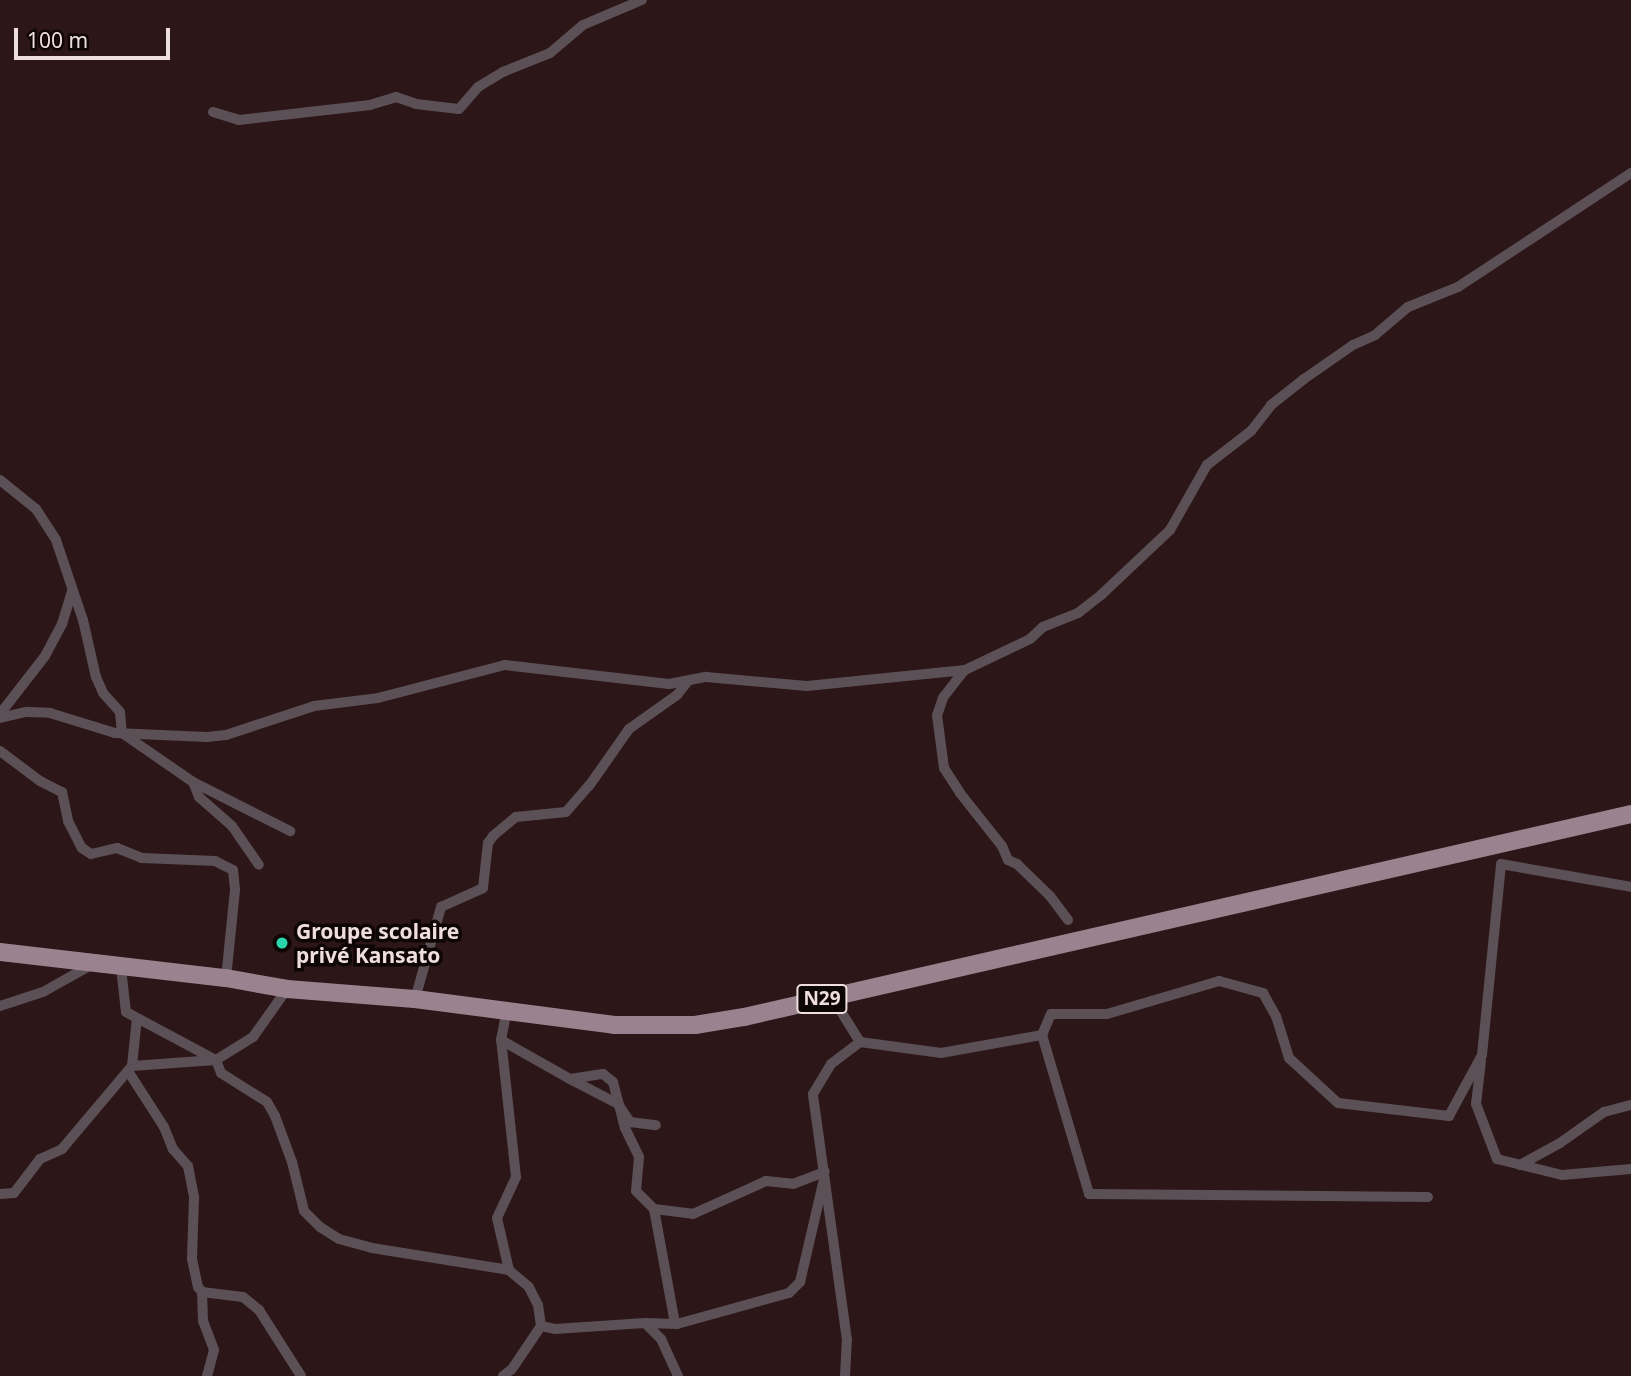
<!DOCTYPE html>
<html>
<head>
<meta charset="utf-8">
<style>
  body { margin:0 }
  #map { position:relative; width:1631px; height:1376px; overflow:hidden; background:#2c1617; font-family:"Noto Sans",sans-serif }
  div>[style] { position:absolute }
  [style*='--x'] { left:calc(var(--x)*1px); top:calc(var(--y)*1px); width:calc(var(--w)*1px); rotate:calc(var(--a)*1deg) }
  .minor>* { height:10px; margin:-5px; padding:0 5px; transform-origin:5px; border-radius:5px; background:#5b5056 }
  .primary>* { height:18px; margin:-9px; padding:0 9px; transform-origin:9px; border-radius:9px; background:#9a838e }
  .dots>* { width:19px; height:19px; translate:-50% -50%; box-sizing:border-box; border:4px solid #0e0505; border-radius:50% }
  span { translate:-50% -50%; white-space:nowrap; text-align:center; line-height:1.15; -webkit-text-stroke:7px #0e0505; paint-order:stroke }
  .shield-label span { padding:2px 5px; background:#0e0505; border:2px solid; border-radius:5px; -webkit-text-stroke-width:0 }
  .shield-label { font-size:19px; color:#efdede; font-weight:700 }
  .poi-label { font-size:21px; color:#efdede; font-weight:700 }
  .left { translate:0 -50%; text-align:left }
  .scale { position:absolute; left:14px; top:28px; width:156px; height:32px; box-sizing:border-box; border:4px solid #efdede; border-top:0; padding-left:9px; font-size:21px; line-height:24px; white-space:nowrap; color:#efdede; -webkit-text-stroke:5px #0e0505; paint-order:stroke }
</style>
</head>
<body>
<div id="map">
  <div class="minor">
    <div style="--x:213;--y:112;--w:27;--a:17"></div>
    <div style="--x:239;--y:120;--w:132;--a:-6.5"></div>
    <div style="--x:370;--y:105;--w:27;--a:-17"></div>
    <div style="--x:396;--y:97;--w:21;--a:19"></div>
    <div style="--x:416;--y:104;--w:43;--a:6.6"></div>
    <div style="--x:459;--y:109;--w:29;--a:-49"></div>
    <div style="--x:478;--y:87;--w:29;--a:-31"></div>
    <div style="--x:503;--y:72;--w:51;--a:-22"></div>
    <div style="--x:550;--y:53;--w:43;--a:-40.3"></div>
    <div style="--x:583;--y:25;--w:64;--a:-23"></div>
    <div style="--x:0;--y:480;--w:46;--a:38.9"></div>
    <div style="--x:36;--y:509;--w:37;--a:57"></div>
    <div style="--x:56;--y:540;--w:84;--a:71.4"></div>
    <div style="--x:83;--y:620;--w:58;--a:77.2"></div>
    <div style="--x:96;--y:677;--w:17;--a:66"></div>
    <div style="--x:103;--y:693;--w:25;--a:48"></div>
    <div style="--x:120;--y:712;--w:21;--a:85"></div>
    <div style="--x:963;--y:672;--w:33;--a:128"></div>
    <div style="--x:943;--y:698;--w:18;--a:109"></div>
    <div style="--x:937;--y:715;--w:53;--a:82.5"></div>
    <div style="--x:944;--y:768;--w:30;--a:57"></div>
    <div style="--x:960;--y:793;--w:68;--a:51.6"></div>
    <div style="--x:1002;--y:846;--w:15;--a:67"></div>
    <div style="--x:1008;--y:860;--w:10;--a:24"></div>
    <div style="--x:1017;--y:864;--w:46;--a:44.1"></div>
    <div style="--x:1050;--y:896;--w:30;--a:53"></div>
    <div style="--x:0;--y:714;--w:73;--a:-52.2"></div>
    <div style="--x:45;--y:656;--w:36;--a:-62"></div>
    <div style="--x:62;--y:624;--w:34;--a:-73"></div>
    <div style="--x:0;--y:718;--w:28;--a:-13"></div>
    <div style="--x:27;--y:712;--w:23;--a:2"></div>
    <div style="--x:50;--y:713;--w:68;--a:17.1"></div>
    <div style="--x:115;--y:733;--w:92;--a:2.5"></div>
    <div style="--x:207;--y:737;--w:19;--a:-6"></div>
    <div style="--x:226;--y:735;--w:93;--a:-18.2"></div>
    <div style="--x:314;--y:706;--w:64;--a:-7.1"></div>
    <div style="--x:378;--y:698;--w:131;--a:-14.6"></div>
    <div style="--x:505;--y:665;--w:165;--a:6.6"></div>
    <div style="--x:669;--y:684;--w:38;--a:-11"></div>
    <div style="--x:706;--y:677;--w:101;--a:5.1"></div>
    <div style="--x:807;--y:686;--w:159;--a:-5.8"></div>
    <div style="--x:965;--y:670;--w:72;--a:-25.5"></div>
    <div style="--x:1030;--y:639;--w:18;--a:-43"></div>
    <div style="--x:1043;--y:627;--w:38;--a:-22"></div>
    <div style="--x:1078;--y:613;--w:29;--a:-38"></div>
    <div style="--x:1101;--y:595;--w:95;--a:-43.3"></div>
    <div style="--x:1170;--y:530;--w:75;--a:-60.4"></div>
    <div style="--x:1207;--y:465;--w:56;--a:-37.7"></div>
    <div style="--x:1251;--y:431;--w:33;--a:-52"></div>
    <div style="--x:1271;--y:405;--w:42;--a:-38.2"></div>
    <div style="--x:1304;--y:379;--w:60;--a:-34.8"></div>
    <div style="--x:1353;--y:345;--w:24;--a:-24"></div>
    <div style="--x:1375;--y:335;--w:43;--a:-40.3"></div>
    <div style="--x:1408;--y:307;--w:54;--a:-21.8"></div>
    <div style="--x:1458;--y:287;--w:207;--a:-33.4"></div>
    <div style="--x:122;--y:733;--w:86;--a:34.6"></div>
    <div style="--x:193;--y:782;--w:109;--a:26.8"></div>
    <div style="--x:0;--y:751;--w:50;--a:36.9"></div>
    <div style="--x:40;--y:781;--w:25;--a:27"></div>
    <div style="--x:62;--y:792;--w:30;--a:78"></div>
    <div style="--x:68;--y:821;--w:30;--a:63"></div>
    <div style="--x:82;--y:848;--w:11;--a:34"></div>
    <div style="--x:91;--y:854;--w:27;--a:-13"></div>
    <div style="--x:117;--y:848;--w:27;--a:22"></div>
    <div style="--x:142;--y:858;--w:73;--a:2.4"></div>
    <div style="--x:215;--y:861;--w:20;--a:27"></div>
    <div style="--x:233;--y:870;--w:20;--a:84"></div>
    <div style="--x:235;--y:890;--w:88;--a:95.8"></div>
    <div style="--x:193;--y:782;--w:16;--a:68"></div>
    <div style="--x:199;--y:797;--w:44;--a:41.3"></div>
    <div style="--x:232;--y:826;--w:47;--a:55.3"></div>
    <div style="--x:121;--y:968;--w:44;--a:83.5"></div>
    <div style="--x:126;--y:1012;--w:102;--a:28.1"></div>
    <div style="--x:216;--y:1060;--w:14;--a:69"></div>
    <div style="--x:221;--y:1073;--w:54;--a:32.2"></div>
    <div style="--x:267;--y:1102;--w:16;--a:60"></div>
    <div style="--x:275;--y:1116;--w:49;--a:69.7"></div>
    <div style="--x:292;--y:1162;--w:50;--a:76.2"></div>
    <div style="--x:304;--y:1211;--w:23;--a:45"></div>
    <div style="--x:320;--y:1227;--w:22;--a:32"></div>
    <div style="--x:339;--y:1239;--w:34;--a:15"></div>
    <div style="--x:372;--y:1248;--w:139;--a:9.1"></div>
    <div style="--x:832;--y:997;--w:53;--a:58.1"></div>
    <div style="--x:415;--y:999;--w:96;--a:-74.2"></div>
    <div style="--x:441;--y:907;--w:46;--a:-24.3"></div>
    <div style="--x:483;--y:888;--w:45;--a:-83.7"></div>
    <div style="--x:488;--y:843;--w:9;--a:-54"></div>
    <div style="--x:493;--y:836;--w:30;--a:-40"></div>
    <div style="--x:516;--y:817;--w:50;--a:-5.7"></div>
    <div style="--x:566;--y:812;--w:35;--a:-49"></div>
    <div style="--x:589;--y:786;--w:70;--a:-54.9"></div>
    <div style="--x:629;--y:729;--w:59;--a:-35.3"></div>
    <div style="--x:677;--y:695;--w:18;--a:-52"></div>
    <div style="--x:0;--y:1006;--w:45;--a:-18"></div>
    <div style="--x:43;--y:992;--w:57;--a:-29.2"></div>
    <div style="--x:1042;--y:1035;--w:23;--a:-67"></div>
    <div style="--x:1051;--y:1014;--w:56;--a:0"></div>
    <div style="--x:1107;--y:1014;--w:117;--a:-16.4"></div>
    <div style="--x:1219;--y:981;--w:46;--a:15.3"></div>
    <div style="--x:1263;--y:993;--w:26;--a:61"></div>
    <div style="--x:1276;--y:1016;--w:44;--a:72.8"></div>
    <div style="--x:1289;--y:1058;--w:67;--a:42.6"></div>
    <div style="--x:1338;--y:1103;--w:112;--a:6.7"></div>
    <div style="--x:1449;--y:1116;--w:69;--a:-61.6"></div>
    <div style="--x:1482;--y:1055;--w:192;--a:-84.3"></div>
    <div style="--x:1501;--y:864;--w:132;--a:10"></div>
    <div style="--x:501;--y:1040;--w:79;--a:29.5"></div>
    <div style="--x:570;--y:1079;--w:33;--a:-9"></div>
    <div style="--x:603;--y:1074;--w:13;--a:39"></div>
    <div style="--x:613;--y:1082;--w:48;--a:75.4"></div>
    <div style="--x:625;--y:1128;--w:32;--a:64"></div>
    <div style="--x:639;--y:1157;--w:34;--a:95"></div>
    <div style="--x:636;--y:1191;--w:25;--a:45"></div>
    <div style="--x:654;--y:1209;--w:116;--a:79.6"></div>
    <div style="--x:1481;--y:1061;--w:43;--a:96.6"></div>
    <div style="--x:1476;--y:1104;--w:59;--a:69.1"></div>
    <div style="--x:1497;--y:1159;--w:67;--a:13.8"></div>
    <div style="--x:1562;--y:1175;--w:69;--a:-5"></div>
    <div style="--x:132;--y:1066;--w:48;--a:-84.1"></div>
    <div style="--x:128;--y:1071;--w:67;--a:57.3"></div>
    <div style="--x:164;--y:1127;--w:24;--a:68"></div>
    <div style="--x:173;--y:1149;--w:23;--a:49"></div>
    <div style="--x:188;--y:1166;--w:33;--a:79"></div>
    <div style="--x:194;--y:1198;--w:61;--a:91.9"></div>
    <div style="--x:192;--y:1259;--w:29;--a:78"></div>
    <div style="--x:198;--y:1287;--w:6;--a:51"></div>
    <div style="--x:202;--y:1292;--w:29;--a:88"></div>
    <div style="--x:203;--y:1321;--w:31;--a:69"></div>
    <div style="--x:214;--y:1350;--w:27;--a:105"></div>
    <div style="--x:570;--y:1079;--w:54;--a:27.5"></div>
    <div style="--x:618;--y:1104;--w:22;--a:56"></div>
    <div style="--x:630;--y:1122;--w:26;--a:7"></div>
    <div style="--x:1520;--y:1165;--w:46;--a:-28.8"></div>
    <div style="--x:1560;--y:1143;--w:54;--a:-35.2"></div>
    <div style="--x:1604;--y:1112;--w:28;--a:-15"></div>
    <div style="--x:0;--y:1194;--w:14;--a:-4"></div>
    <div style="--x:14;--y:1193;--w:43;--a:-52.6"></div>
    <div style="--x:40;--y:1159;--w:24;--a:-24"></div>
    <div style="--x:62;--y:1149;--w:109;--a:-49.9"></div>
    <div style="--x:132;--y:1066;--w:84;--a:-4.1"></div>
    <div style="--x:216;--y:1060;--w:44;--a:-31.9"></div>
    <div style="--x:253;--y:1037;--w:59;--a:-54.7"></div>
    <div style="--x:654;--y:1209;--w:39;--a:7"></div>
    <div style="--x:693;--y:1214;--w:80;--a:-24.3"></div>
    <div style="--x:766;--y:1181;--w:27;--a:6"></div>
    <div style="--x:793;--y:1184;--w:34;--a:-21"></div>
    <div style="--x:202;--y:1292;--w:41;--a:7"></div>
    <div style="--x:243;--y:1297;--w:21;--a:39"></div>
    <div style="--x:259;--y:1310;--w:78;--a:57.5"></div>
    <div style="--x:645;--y:1323;--w:32;--a:2"></div>
    <div style="--x:677;--y:1324;--w:116;--a:-15.5"></div>
    <div style="--x:789;--y:1293;--w:16;--a:-45"></div>
    <div style="--x:800;--y:1282;--w:106;--a:-76.9"></div>
    <div style="--x:541;--y:1326;--w:14;--a:12"></div>
    <div style="--x:555;--y:1329;--w:90;--a:-3.8"></div>
    <div style="--x:645;--y:1323;--w:23;--a:45"></div>
    <div style="--x:661;--y:1339;--w:41;--a:65.3"></div>
    <div style="--x:503;--y:1376;--w:11;--a:-38"></div>
    <div style="--x:512;--y:1369;--w:52;--a:-56"></div>
    <div style="--x:541;--y:1326;--w:21;--a:-98"></div>
    <div style="--x:538;--y:1305;--w:20;--a:-117"></div>
    <div style="--x:529;--y:1287;--w:26;--a:-140"></div>
    <div style="--x:509;--y:1270;--w:53;--a:-103"></div>
    <div style="--x:497;--y:1218;--w:45;--a:-65.1"></div>
    <div style="--x:516;--y:1177;--w:138;--a:-96.2"></div>
    <div style="--x:501;--y:1040;--w:32;--a:-79"></div>
    <div style="--x:845;--y:1376;--w:36;--a:-87"></div>
    <div style="--x:847;--y:1340;--w:248;--a:-97.9"></div>
    <div style="--x:813;--y:1094;--w:35;--a:-59"></div>
    <div style="--x:831;--y:1064;--w:36;--a:-37"></div>
    <div style="--x:860;--y:1042;--w:82;--a:7.7"></div>
    <div style="--x:941;--y:1053;--w:103;--a:-10.1"></div>
    <div style="--x:1042;--y:1035;--w:166;--a:73.5"></div>
    <div style="--x:1089;--y:1194;--w:339;--a:0.5"></div>
  </div>
  <div class="primary">
    <div style="--x:0;--y:952;--w:227;--a:6.6"></div>
    <div style="--x:226;--y:978;--w:62;--a:10.2"></div>
    <div style="--x:287;--y:989;--w:128;--a:4.5"></div>
    <div style="--x:415;--y:999;--w:201;--a:7.4"></div>
    <div style="--x:614;--y:1025;--w:81;--a:0"></div>
    <div style="--x:695;--y:1025;--w:50;--a:-9.3"></div>
    <div style="--x:744;--y:1017;--w:910;--a:-12.89"></div>
  </div>
  <div class="dots">
    <div style="left:282px;top:943px;background:#2bd5ac"></div>
  </div>
  <div class="shield-label">
    <span style="left:822px;top:999px">N29</span>
  </div>
  <div class="poi-label">
    <span class="left" style="left:296px;top:943px">Groupe scolaire<br>privé Kansato</span>
  </div>
  <div class="scale">100 m</div>
</div>
</body>
</html>
